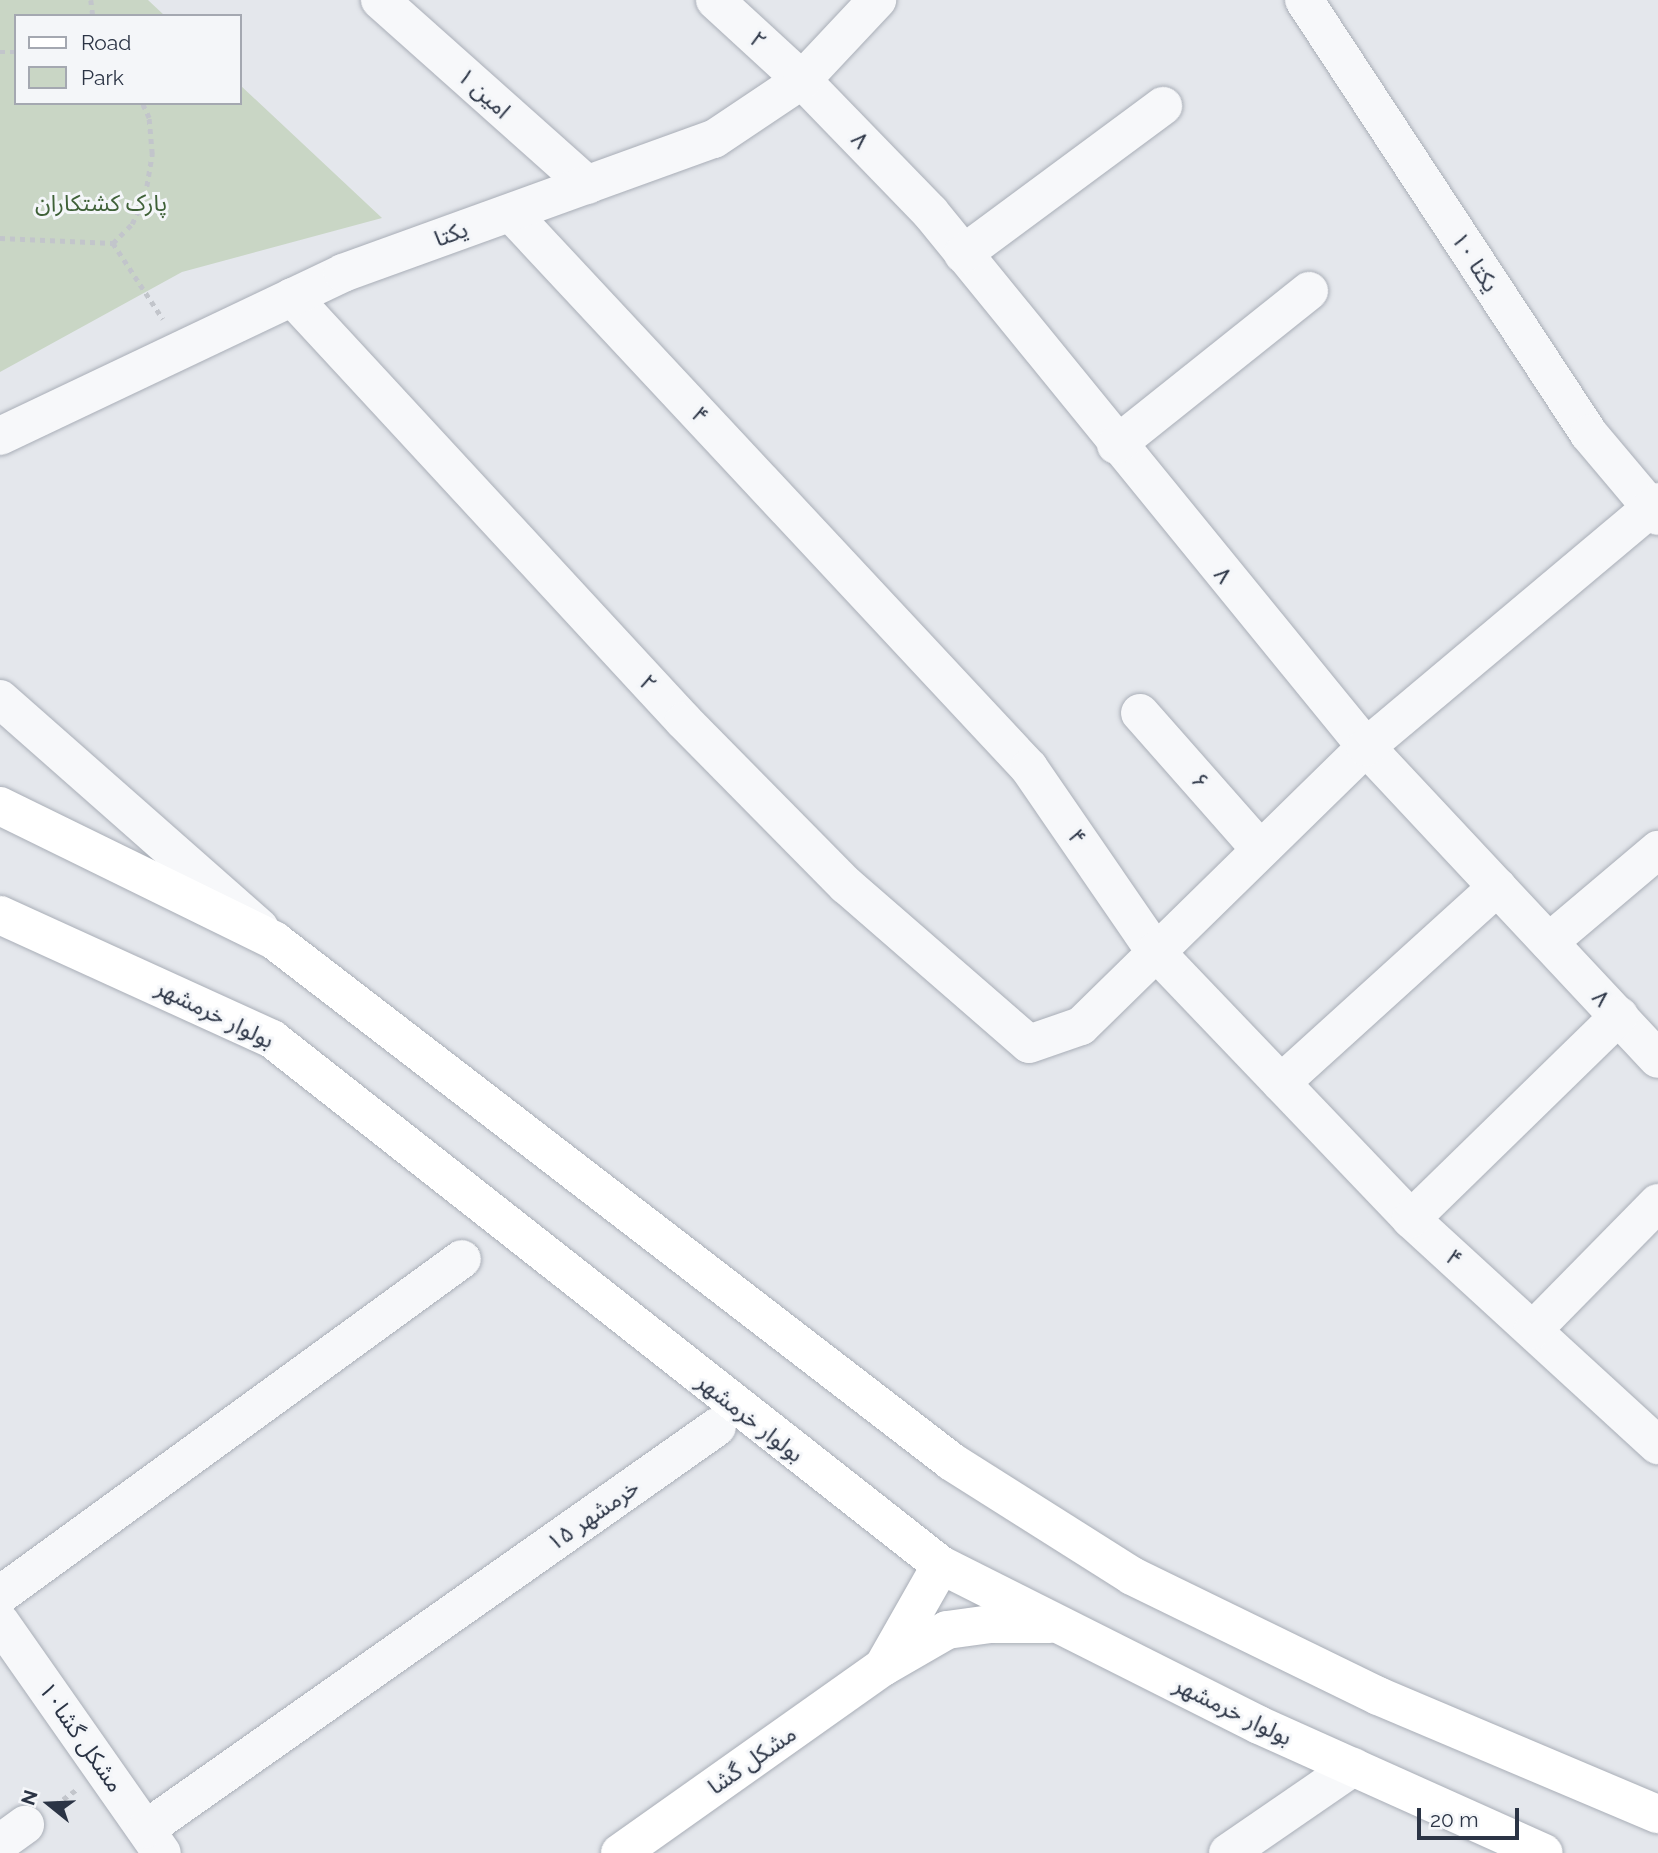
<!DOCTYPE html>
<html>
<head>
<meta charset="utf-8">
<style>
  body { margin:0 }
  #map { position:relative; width:1658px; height:1853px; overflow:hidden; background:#e4e7ec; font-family:Raleway,"Noto Sans Arabic",sans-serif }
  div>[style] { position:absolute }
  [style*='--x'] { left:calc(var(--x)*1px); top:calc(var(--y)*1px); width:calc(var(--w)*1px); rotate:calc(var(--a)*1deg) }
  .green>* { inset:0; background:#c9d6c5 }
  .path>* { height:4.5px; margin-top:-2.25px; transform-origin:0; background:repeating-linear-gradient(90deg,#c2c5cb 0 5px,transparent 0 10px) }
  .roads { filter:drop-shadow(0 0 2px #a9aeb7) drop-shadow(0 0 2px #a9aeb7) }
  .minor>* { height:38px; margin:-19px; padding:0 19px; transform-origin:19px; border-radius:19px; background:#f7f8fa }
  .major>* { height:38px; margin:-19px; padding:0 19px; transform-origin:19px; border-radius:19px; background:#fff }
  span { translate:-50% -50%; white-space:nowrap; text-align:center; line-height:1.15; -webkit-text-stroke:6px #f4f6f9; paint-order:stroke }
  .street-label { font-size:23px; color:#2b3445 }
  .park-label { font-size:23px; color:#3f6138 }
  .legend { position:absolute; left:14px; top:14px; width:228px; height:91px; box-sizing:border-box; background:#f4f6f9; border:2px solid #a4a8b1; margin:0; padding:9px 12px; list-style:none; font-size:21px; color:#2b3445 }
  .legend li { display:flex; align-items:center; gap:14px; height:35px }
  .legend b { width:35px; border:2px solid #a4a8b1 }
  .north { position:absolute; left:14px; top:1769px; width:70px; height:70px; -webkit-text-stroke:5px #f4f6f9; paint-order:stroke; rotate:288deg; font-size:19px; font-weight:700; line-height:28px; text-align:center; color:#2b3445 }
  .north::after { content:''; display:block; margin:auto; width:24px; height:32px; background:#2b3445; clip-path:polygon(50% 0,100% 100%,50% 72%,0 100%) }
  .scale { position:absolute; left:1417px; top:1808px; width:102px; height:32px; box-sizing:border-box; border:4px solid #2b3445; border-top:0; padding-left:9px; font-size:21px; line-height:24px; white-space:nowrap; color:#2b3445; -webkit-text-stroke:5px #f4f6f9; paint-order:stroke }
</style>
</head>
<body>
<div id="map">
  <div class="green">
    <div style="clip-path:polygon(0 0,148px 0,165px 16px,16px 16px,16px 103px,240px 103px,240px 85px,382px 218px,182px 272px,0 372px)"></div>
  </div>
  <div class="path">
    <div style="--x:91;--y:0;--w:16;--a:83"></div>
    <div style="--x:0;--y:52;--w:16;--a:0"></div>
    <div style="--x:0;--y:238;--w:113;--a:2.5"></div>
    <div style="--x:113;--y:243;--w:27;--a:-45"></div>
    <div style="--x:132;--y:224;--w:31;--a:-65"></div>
    <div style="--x:145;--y:196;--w:43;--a:-80.5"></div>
    <div style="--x:152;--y:154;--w:36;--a:-95"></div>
    <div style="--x:149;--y:118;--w:17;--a:-115"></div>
    <div style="--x:113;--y:243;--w:91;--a:56.7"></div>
    <div style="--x:55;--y:1805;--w:26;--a:-36"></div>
  </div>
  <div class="roads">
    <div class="minor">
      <div style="--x:380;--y:0;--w:278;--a:41.7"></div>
      <div style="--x:715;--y:0;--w:118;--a:42.6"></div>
      <div style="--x:802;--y:80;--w:184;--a:45.9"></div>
      <div style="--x:930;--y:212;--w:690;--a:50.82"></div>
      <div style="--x:1366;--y:747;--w:427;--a:46.9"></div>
      <div style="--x:1304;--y:0;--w:519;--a:56.71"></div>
      <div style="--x:1589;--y:434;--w:107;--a:49.9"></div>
      <div style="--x:511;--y:213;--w:759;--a:46.97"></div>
      <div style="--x:1029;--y:768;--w:222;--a:55.5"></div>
      <div style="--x:1155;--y:951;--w:371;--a:46.3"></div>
      <div style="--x:1411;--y:1219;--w:335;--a:42.5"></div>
      <div style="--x:963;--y:254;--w:249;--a:-36.5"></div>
      <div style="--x:292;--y:297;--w:577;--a:47.25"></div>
      <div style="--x:684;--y:721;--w:231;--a:45.4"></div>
      <div style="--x:846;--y:885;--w:242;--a:41"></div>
      <div style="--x:1029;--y:1044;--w:55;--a:-19.1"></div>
      <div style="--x:1081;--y:1026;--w:399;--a:-44.4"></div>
      <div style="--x:1366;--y:747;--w:381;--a:-40"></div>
      <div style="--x:0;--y:436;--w:380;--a:-25.4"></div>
      <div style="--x:343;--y:273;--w:394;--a:-19.9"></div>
      <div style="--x:714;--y:139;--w:106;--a:-33.8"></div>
      <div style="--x:802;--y:80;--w:110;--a:-46.8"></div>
      <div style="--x:1116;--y:445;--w:247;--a:-38.6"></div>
      <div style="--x:0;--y:699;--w:346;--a:41.4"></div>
      <div style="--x:1140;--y:713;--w:181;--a:48.6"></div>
      <div style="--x:1549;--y:942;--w:143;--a:-40.2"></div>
      <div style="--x:1281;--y:1083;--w:292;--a:-42.2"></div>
      <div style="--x:1411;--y:1219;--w:291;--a:-44.3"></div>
      <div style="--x:1533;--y:1330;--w:178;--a:-45.5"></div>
      <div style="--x:0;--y:1595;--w:571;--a:-36.03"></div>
      <div style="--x:0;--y:1622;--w:282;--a:55"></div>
      <div style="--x:146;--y:1829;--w:698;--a:-35.15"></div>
      <div style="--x:0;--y:1843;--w:31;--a:-36"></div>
      <div style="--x:1228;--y:1853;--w:152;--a:-34.5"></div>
    </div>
    <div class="major">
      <div style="--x:0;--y:806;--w:306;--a:26.1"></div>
      <div style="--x:275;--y:941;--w:854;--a:37.58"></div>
      <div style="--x:952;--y:1462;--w:213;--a:32.3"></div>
      <div style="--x:1132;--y:1576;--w:274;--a:26"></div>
      <div style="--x:1378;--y:1696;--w:304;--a:22.9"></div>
      <div style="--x:0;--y:915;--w:299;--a:24.5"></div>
      <div style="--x:272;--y:1039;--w:851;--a:38.18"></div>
      <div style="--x:941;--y:1565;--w:356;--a:26.7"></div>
      <div style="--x:1259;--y:1725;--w:312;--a:24.2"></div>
      <div style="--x:941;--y:1565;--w:117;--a:119.6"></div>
      <div style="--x:883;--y:1667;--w:74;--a:-30"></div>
      <div style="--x:947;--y:1630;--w:44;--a:-7.8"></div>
      <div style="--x:991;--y:1624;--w:59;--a:0"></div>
      <div style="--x:620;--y:1853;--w:322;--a:-35.3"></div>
    </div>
  </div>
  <div class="street-label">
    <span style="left:758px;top:40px;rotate:42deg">۲</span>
    <span style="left:484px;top:93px;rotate:42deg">امین ۱</span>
    <span style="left:860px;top:140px;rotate:46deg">۸</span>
    <span style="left:451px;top:234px;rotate:-20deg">یکتا</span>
    <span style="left:1475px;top:262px;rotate:57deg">۱۰ یکتا</span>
    <span style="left:700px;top:415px;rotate:47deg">۴</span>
    <span style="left:1223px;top:575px;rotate:50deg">۸</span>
    <span style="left:648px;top:683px;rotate:47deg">۲</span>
    <span style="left:1200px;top:781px;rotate:49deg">۶</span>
    <span style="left:1077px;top:837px;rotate:56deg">۴</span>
    <span style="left:1601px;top:998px;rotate:47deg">۸</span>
    <span style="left:215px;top:1014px;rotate:26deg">بولوار خرمشهر</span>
    <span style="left:1454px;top:1258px;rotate:42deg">۴</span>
    <span style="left:750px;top:1418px;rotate:38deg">بولوار خرمشهر</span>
    <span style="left:593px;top:1515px;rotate:-35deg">۱۵ خرمشهر</span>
    <span style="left:1233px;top:1711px;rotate:26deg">بولوار خرمشهر</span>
    <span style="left:81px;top:1737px;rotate:55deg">مشکل گشا۱۰</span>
    <span style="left:752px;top:1760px;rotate:-35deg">مشکل گشا</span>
  </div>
  <div class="park-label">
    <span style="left:101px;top:203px">پارک کشتکاران</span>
  </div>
  <ul class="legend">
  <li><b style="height:9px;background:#fff"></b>Road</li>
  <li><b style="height:19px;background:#c9d6c5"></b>Park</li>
  </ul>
  <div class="north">N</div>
  <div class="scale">20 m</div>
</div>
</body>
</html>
